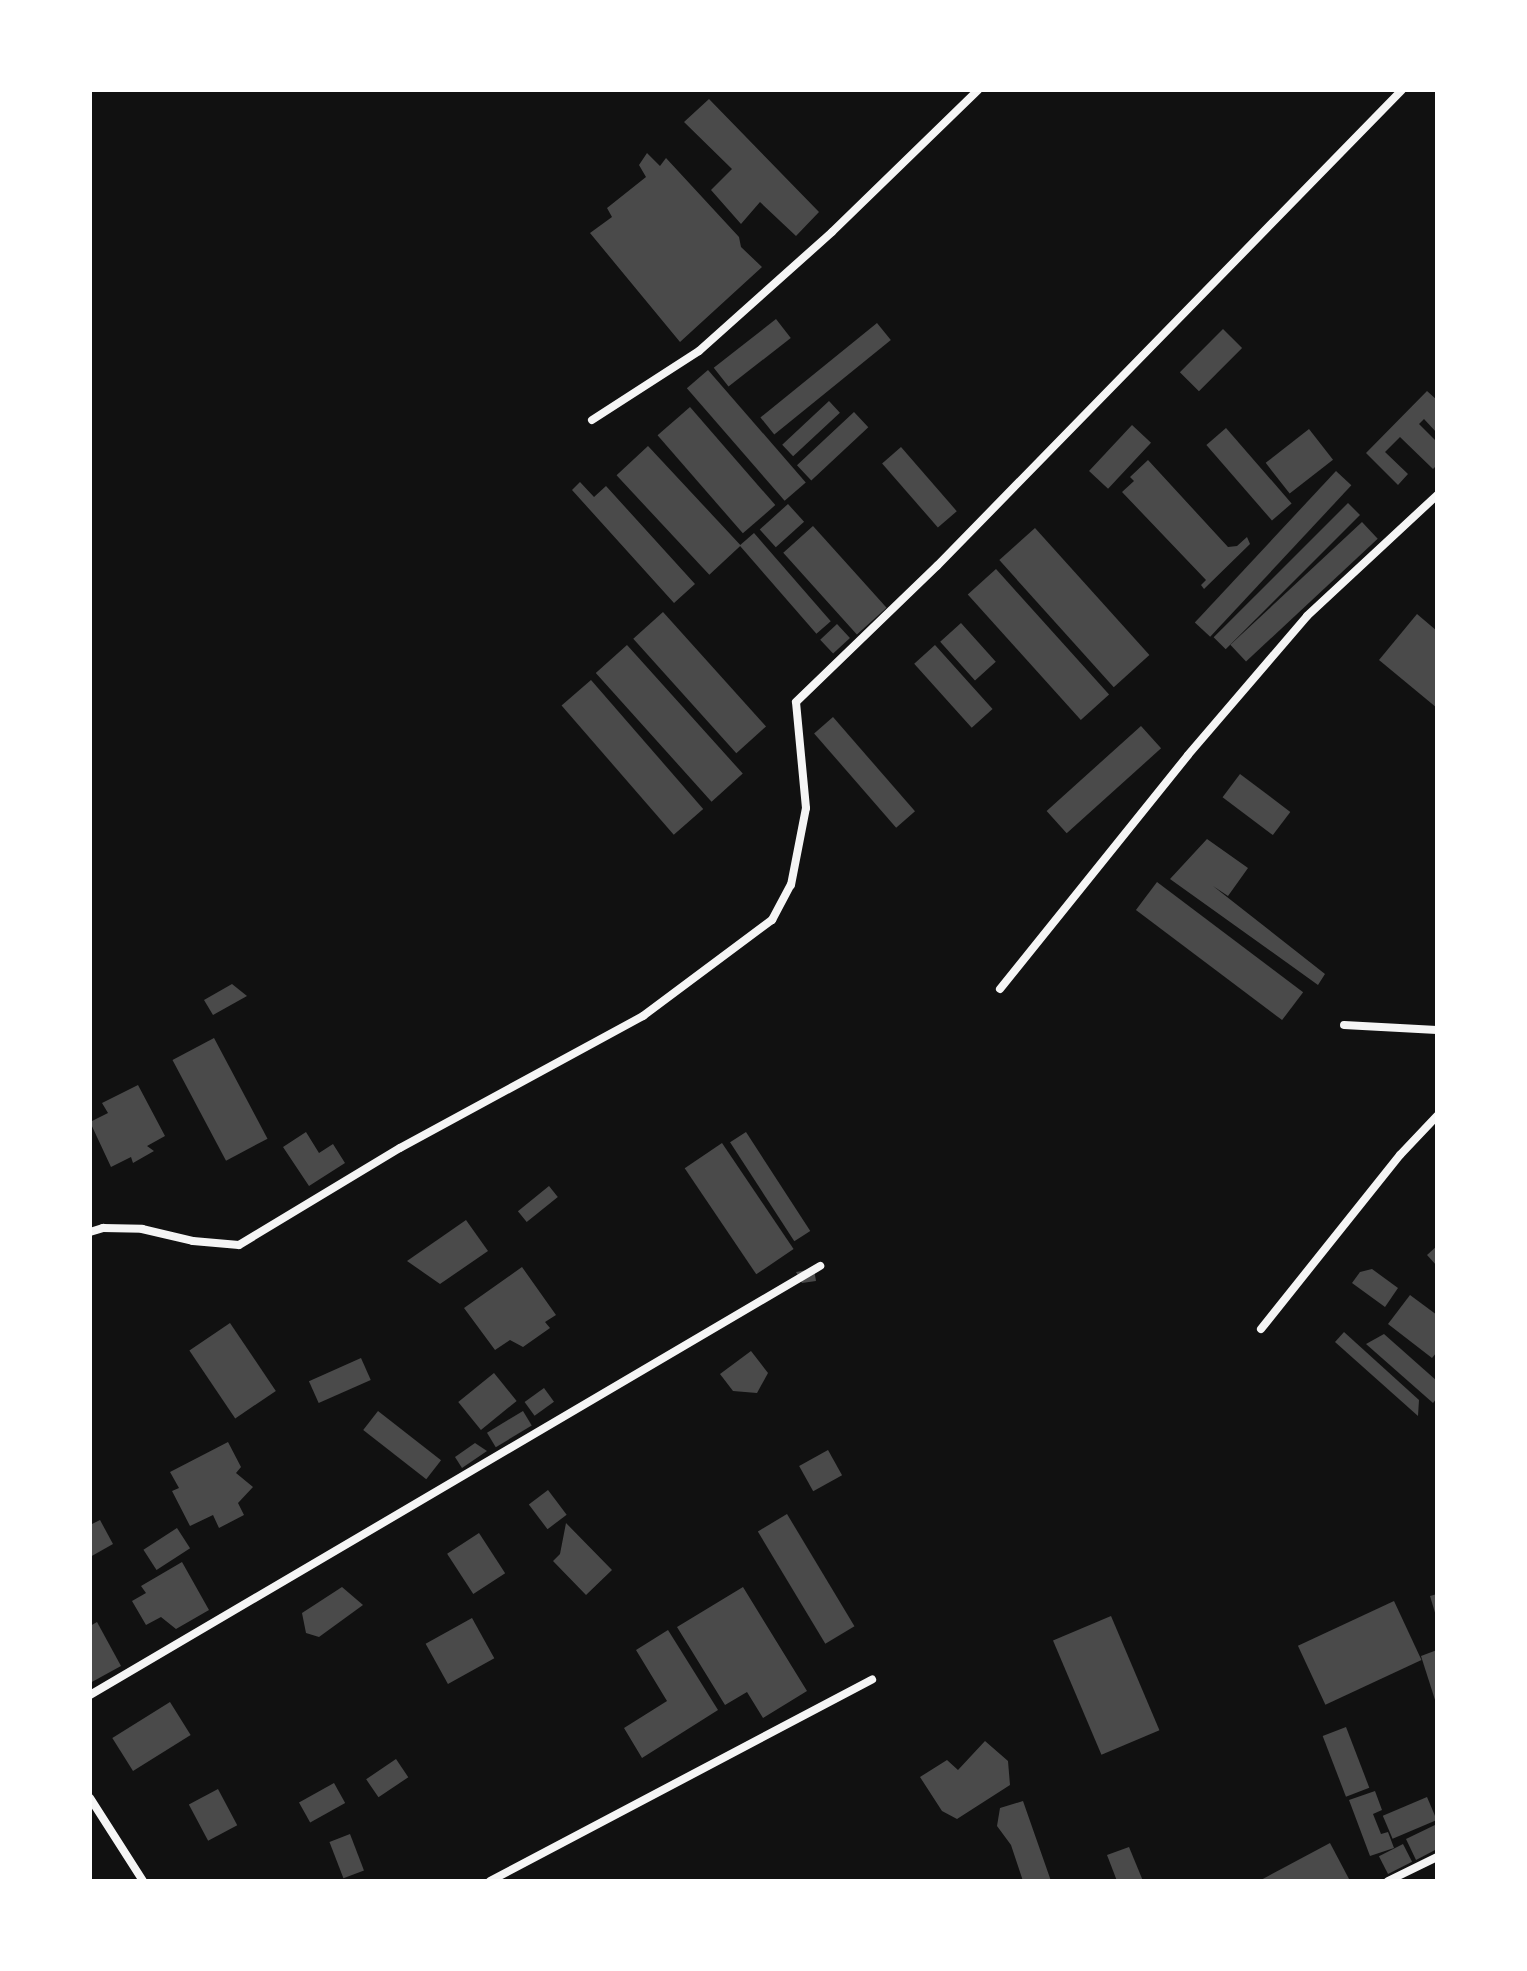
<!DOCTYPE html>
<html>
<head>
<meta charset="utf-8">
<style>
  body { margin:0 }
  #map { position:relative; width:1527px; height:1971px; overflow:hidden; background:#111; font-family:Roboto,sans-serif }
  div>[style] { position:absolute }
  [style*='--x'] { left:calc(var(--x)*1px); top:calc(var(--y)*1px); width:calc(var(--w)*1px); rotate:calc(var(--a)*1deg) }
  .building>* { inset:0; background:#4a4a4a; transform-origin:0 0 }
  .minor>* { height:8px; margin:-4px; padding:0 4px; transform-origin:4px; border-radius:4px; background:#f5f5f5 }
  span { translate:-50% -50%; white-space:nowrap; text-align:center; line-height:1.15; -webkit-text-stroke:6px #fff; paint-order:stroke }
  .frame { position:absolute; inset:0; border:92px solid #fff; pointer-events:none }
</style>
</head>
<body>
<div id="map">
  <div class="building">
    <div style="clip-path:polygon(709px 99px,819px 212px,796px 236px,760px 202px,741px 224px,711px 190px,732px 169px,684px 122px)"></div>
    <div style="clip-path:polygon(647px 153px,660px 166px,666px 158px,739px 237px,741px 247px,762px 267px,680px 342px,590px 233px,612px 217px,607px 208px,646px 177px,639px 165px)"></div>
    <div style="left:776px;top:319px;width:24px;height:79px;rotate:52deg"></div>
    <div style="left:877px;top:323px;width:22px;height:150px;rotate:51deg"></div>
    <div style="left:1223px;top:329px;width:27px;height:61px;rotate:45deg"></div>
    <div style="left:708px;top:370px;width:149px;height:28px;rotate:49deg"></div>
    <div style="clip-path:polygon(1427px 391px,1437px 400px,1437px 433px,1424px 419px,1419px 424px,1437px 442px,1437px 465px,1433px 469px,1400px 437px,1385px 452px,1408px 474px,1398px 485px,1366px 453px)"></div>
    <div style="left:829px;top:401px;width:16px;height:64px;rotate:47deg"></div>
    <div style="left:690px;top:407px;width:130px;height:43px;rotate:49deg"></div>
    <div style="left:854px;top:412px;width:21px;height:78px;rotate:47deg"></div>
    <div style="left:1132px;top:425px;width:26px;height:63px;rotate:43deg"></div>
    <div style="left:1226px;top:428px;width:100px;height:26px;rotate:49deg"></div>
    <div style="left:1309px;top:429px;width:39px;height:55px;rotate:52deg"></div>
    <div style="left:648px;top:446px;width:136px;height:43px;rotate:47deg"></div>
    <div style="left:901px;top:447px;width:85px;height:25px;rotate:49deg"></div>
    <div style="clip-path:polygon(1148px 460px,1228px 547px,1237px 546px,1247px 537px,1250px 544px,1204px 589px,1201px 585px,1206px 580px,1122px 492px,1134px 481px,1130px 477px)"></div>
    <div style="left:1336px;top:471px;width:21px;height:207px;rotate:43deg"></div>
    <div style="clip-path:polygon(580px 482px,594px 497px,606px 486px,695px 584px,674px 603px,572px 490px)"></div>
    <div style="left:1348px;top:503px;width:17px;height:190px;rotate:45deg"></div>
    <div style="left:788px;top:504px;width:24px;height:38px;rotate:48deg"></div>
    <div style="left:1362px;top:522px;width:23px;height:180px;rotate:47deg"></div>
    <div style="left:813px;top:526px;width:110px;height:40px;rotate:48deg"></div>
    <div style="left:1035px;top:528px;width:171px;height:48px;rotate:48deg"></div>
    <div style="left:754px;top:533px;width:117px;height:19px;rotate:49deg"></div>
    <div style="left:996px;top:569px;width:169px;height:38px;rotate:48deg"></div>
    <div style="left:663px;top:612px;width:154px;height:40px;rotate:48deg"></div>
    <div style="clip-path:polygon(1417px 614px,1437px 631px,1437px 708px,1379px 660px)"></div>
    <div style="left:961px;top:623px;width:52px;height:28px;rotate:48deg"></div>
    <div style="left:837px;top:624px;width:19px;height:23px;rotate:47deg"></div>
    <div style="left:627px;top:645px;width:173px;height:42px;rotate:48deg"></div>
    <div style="left:935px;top:645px;width:86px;height:28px;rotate:48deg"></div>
    <div style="left:591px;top:680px;width:171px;height:39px;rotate:49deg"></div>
    <div style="left:833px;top:717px;width:125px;height:25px;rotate:49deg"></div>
    <div style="left:1141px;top:726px;width:30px;height:127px;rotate:48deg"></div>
    <div style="left:1240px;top:774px;width:63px;height:29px;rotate:37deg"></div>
    <div style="clip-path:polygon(1207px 839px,1248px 868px,1228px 896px,1213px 886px,1325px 974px,1318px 985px,1170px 879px)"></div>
    <div style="left:1157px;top:882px;width:183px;height:35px;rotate:37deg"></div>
    <div style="clip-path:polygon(232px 984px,247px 996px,213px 1015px,204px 1000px)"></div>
    <div style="left:214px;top:1038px;width:114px;height:47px;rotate:62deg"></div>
    <div style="clip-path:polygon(138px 1085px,165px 1136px,147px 1146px,154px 1151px,133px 1163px,131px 1157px,111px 1167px,90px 1122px,108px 1113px,102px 1103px)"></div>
    <div style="clip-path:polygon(306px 1132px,319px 1153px,333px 1144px,345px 1163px,309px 1186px,283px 1147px)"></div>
    <div style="left:746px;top:1132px;width:118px;height:19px;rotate:57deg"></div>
    <div style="left:722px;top:1143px;width:128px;height:45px;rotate:56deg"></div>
    <div style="left:549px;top:1186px;width:14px;height:40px;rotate:51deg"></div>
    <div style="clip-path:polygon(466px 1220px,488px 1251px,440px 1284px,407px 1261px)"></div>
    <div style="clip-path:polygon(1437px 1246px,1437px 1266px,1427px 1255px)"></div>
    <div style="clip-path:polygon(522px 1267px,556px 1315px,545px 1322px,550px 1328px,523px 1347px,510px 1340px,495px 1350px,464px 1308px)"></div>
    <div style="clip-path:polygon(814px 1269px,816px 1281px,802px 1283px,796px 1272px)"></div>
    <div style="clip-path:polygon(1372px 1269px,1398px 1288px,1385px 1307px,1352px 1283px,1360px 1272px)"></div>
    <div style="clip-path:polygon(1410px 1295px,1437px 1315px,1437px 1352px,1432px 1358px,1388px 1324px)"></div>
    <div style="left:230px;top:1323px;width:82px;height:49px;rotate:56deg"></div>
    <div style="clip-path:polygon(1344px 1332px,1419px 1400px,1418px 1416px,1335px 1342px)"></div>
    <div style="clip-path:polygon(1384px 1334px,1437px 1381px,1437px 1398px,1433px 1403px,1366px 1344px)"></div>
    <div style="clip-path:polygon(751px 1351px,768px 1373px,757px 1393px,733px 1391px,720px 1374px)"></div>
    <div style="left:361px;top:1358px;width:24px;height:57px;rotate:66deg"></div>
    <div style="left:494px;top:1373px;width:36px;height:46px;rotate:51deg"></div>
    <div style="left:544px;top:1388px;width:17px;height:24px;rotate:54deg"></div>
    <div style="left:378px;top:1411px;width:80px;height:24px;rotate:38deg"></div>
    <div style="left:523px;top:1411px;width:17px;height:42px;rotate:59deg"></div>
    <div style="clip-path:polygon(228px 1442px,241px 1467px,236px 1473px,253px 1487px,238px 1503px,244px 1515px,219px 1528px,213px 1515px,190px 1526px,172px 1491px,179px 1488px,170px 1472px)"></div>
    <div style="clip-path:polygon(475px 1443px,487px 1451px,462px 1468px,455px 1457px)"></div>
    <div style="left:828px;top:1450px;width:29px;height:33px;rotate:61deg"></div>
    <div style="left:548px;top:1490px;width:31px;height:24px;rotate:53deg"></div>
    <div style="left:787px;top:1514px;width:131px;height:34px;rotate:59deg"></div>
    <div style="clip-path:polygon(100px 1520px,113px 1544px,90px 1557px,90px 1525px)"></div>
    <div style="clip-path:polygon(566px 1523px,612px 1570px,586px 1595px,553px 1561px,560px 1554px)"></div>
    <div style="left:177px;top:1528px;width:24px;height:40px;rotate:57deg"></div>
    <div style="left:479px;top:1533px;width:48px;height:38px;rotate:57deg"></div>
    <div style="clip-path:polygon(182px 1562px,209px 1610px,176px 1629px,161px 1617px,146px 1625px,132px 1601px,146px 1593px,141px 1586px)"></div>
    <div style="clip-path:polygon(342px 1587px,363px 1605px,319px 1637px,306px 1633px,302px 1613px)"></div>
    <div style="clip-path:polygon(743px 1587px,807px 1691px,763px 1718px,747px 1692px,725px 1705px,677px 1627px)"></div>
    <div style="clip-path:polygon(1437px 1594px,1437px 1616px,1436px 1616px,1430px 1596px)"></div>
    <div style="left:1394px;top:1601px;width:65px;height:106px;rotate:65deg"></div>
    <div style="left:1111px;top:1616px;width:124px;height:63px;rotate:67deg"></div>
    <div style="left:472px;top:1618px;width:46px;height:53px;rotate:61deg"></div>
    <div style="clip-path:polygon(97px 1622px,121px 1666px,90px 1683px,90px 1626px)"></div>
    <div style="clip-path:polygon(668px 1630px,718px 1710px,642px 1758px,624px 1728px,667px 1701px,636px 1650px)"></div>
    <div style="clip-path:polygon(1437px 1650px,1437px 1703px,1436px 1703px,1421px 1656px)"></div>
    <div style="left:170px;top:1702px;width:39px;height:68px;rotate:58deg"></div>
    <div style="left:1346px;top:1727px;width:65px;height:25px;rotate:69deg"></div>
    <div style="clip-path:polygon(985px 1741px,1008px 1761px,1010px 1785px,957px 1819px,942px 1811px,920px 1777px,947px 1760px,958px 1770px)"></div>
    <div style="left:396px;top:1759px;width:22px;height:36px;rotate:56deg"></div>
    <div style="left:334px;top:1783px;width:23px;height:40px;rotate:61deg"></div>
    <div style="left:218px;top:1789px;width:41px;height:33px;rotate:62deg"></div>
    <div style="clip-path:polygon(1375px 1791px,1382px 1810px,1373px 1814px,1381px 1834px,1388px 1832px,1394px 1848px,1370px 1856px,1349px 1800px)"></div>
    <div style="left:1427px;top:1797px;width:25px;height:48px;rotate:67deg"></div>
    <div style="clip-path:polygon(1023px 1801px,1051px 1881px,1023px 1881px,1011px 1845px,997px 1826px,1000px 1808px)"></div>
    <div style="clip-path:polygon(1437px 1824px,1437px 1849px,1416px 1860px,1406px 1839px)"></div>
    <div style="left:350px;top:1834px;width:39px;height:22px;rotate:69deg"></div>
    <div style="clip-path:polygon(1330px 1843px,1349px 1879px,1259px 1881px)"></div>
    <div style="left:1403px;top:1844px;width:20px;height:27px;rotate:63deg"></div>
    <div style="clip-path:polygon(1129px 1847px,1143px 1881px,1117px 1881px,1107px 1855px)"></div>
  </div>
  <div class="minor">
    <div style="--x:592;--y:420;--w:127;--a:-32.8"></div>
    <div style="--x:699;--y:351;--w:178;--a:-41.8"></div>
    <div style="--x:832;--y:232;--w:204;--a:-44.2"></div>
    <div style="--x:1000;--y:989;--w:300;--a:-51.2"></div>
    <div style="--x:1188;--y:755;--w:183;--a:-49.4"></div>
    <div style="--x:1307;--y:616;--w:178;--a:-42.9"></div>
    <div style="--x:1344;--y:1025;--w:93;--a:3.1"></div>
    <div style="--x:90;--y:1232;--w:14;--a:-17"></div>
    <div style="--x:103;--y:1228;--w:39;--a:1"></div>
    <div style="--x:142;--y:1229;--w:52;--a:13.2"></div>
    <div style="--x:193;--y:1241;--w:46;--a:5"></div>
    <div style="--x:239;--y:1245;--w:188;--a:-31.1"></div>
    <div style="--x:400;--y:1148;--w:277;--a:-28.5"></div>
    <div style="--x:643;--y:1016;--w:161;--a:-36.7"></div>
    <div style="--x:772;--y:920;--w:40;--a:-62"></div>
    <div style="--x:791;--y:885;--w:78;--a:-79"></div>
    <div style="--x:806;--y:808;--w:106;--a:-95.4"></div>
    <div style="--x:796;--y:702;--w:196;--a:-44"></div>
    <div style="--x:937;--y:566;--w:665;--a:-45.67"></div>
    <div style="--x:1261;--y:1329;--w:223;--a:-51.4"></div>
    <div style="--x:1400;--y:1155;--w:54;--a:-46.5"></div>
    <div style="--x:90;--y:1695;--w:847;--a:-30.44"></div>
    <div style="--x:90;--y:1798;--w:98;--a:57.4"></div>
    <div style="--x:490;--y:1881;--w:432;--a:-27.8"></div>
    <div style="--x:1388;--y:1881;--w:55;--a:-26.1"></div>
  </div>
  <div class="frame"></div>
</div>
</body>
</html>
